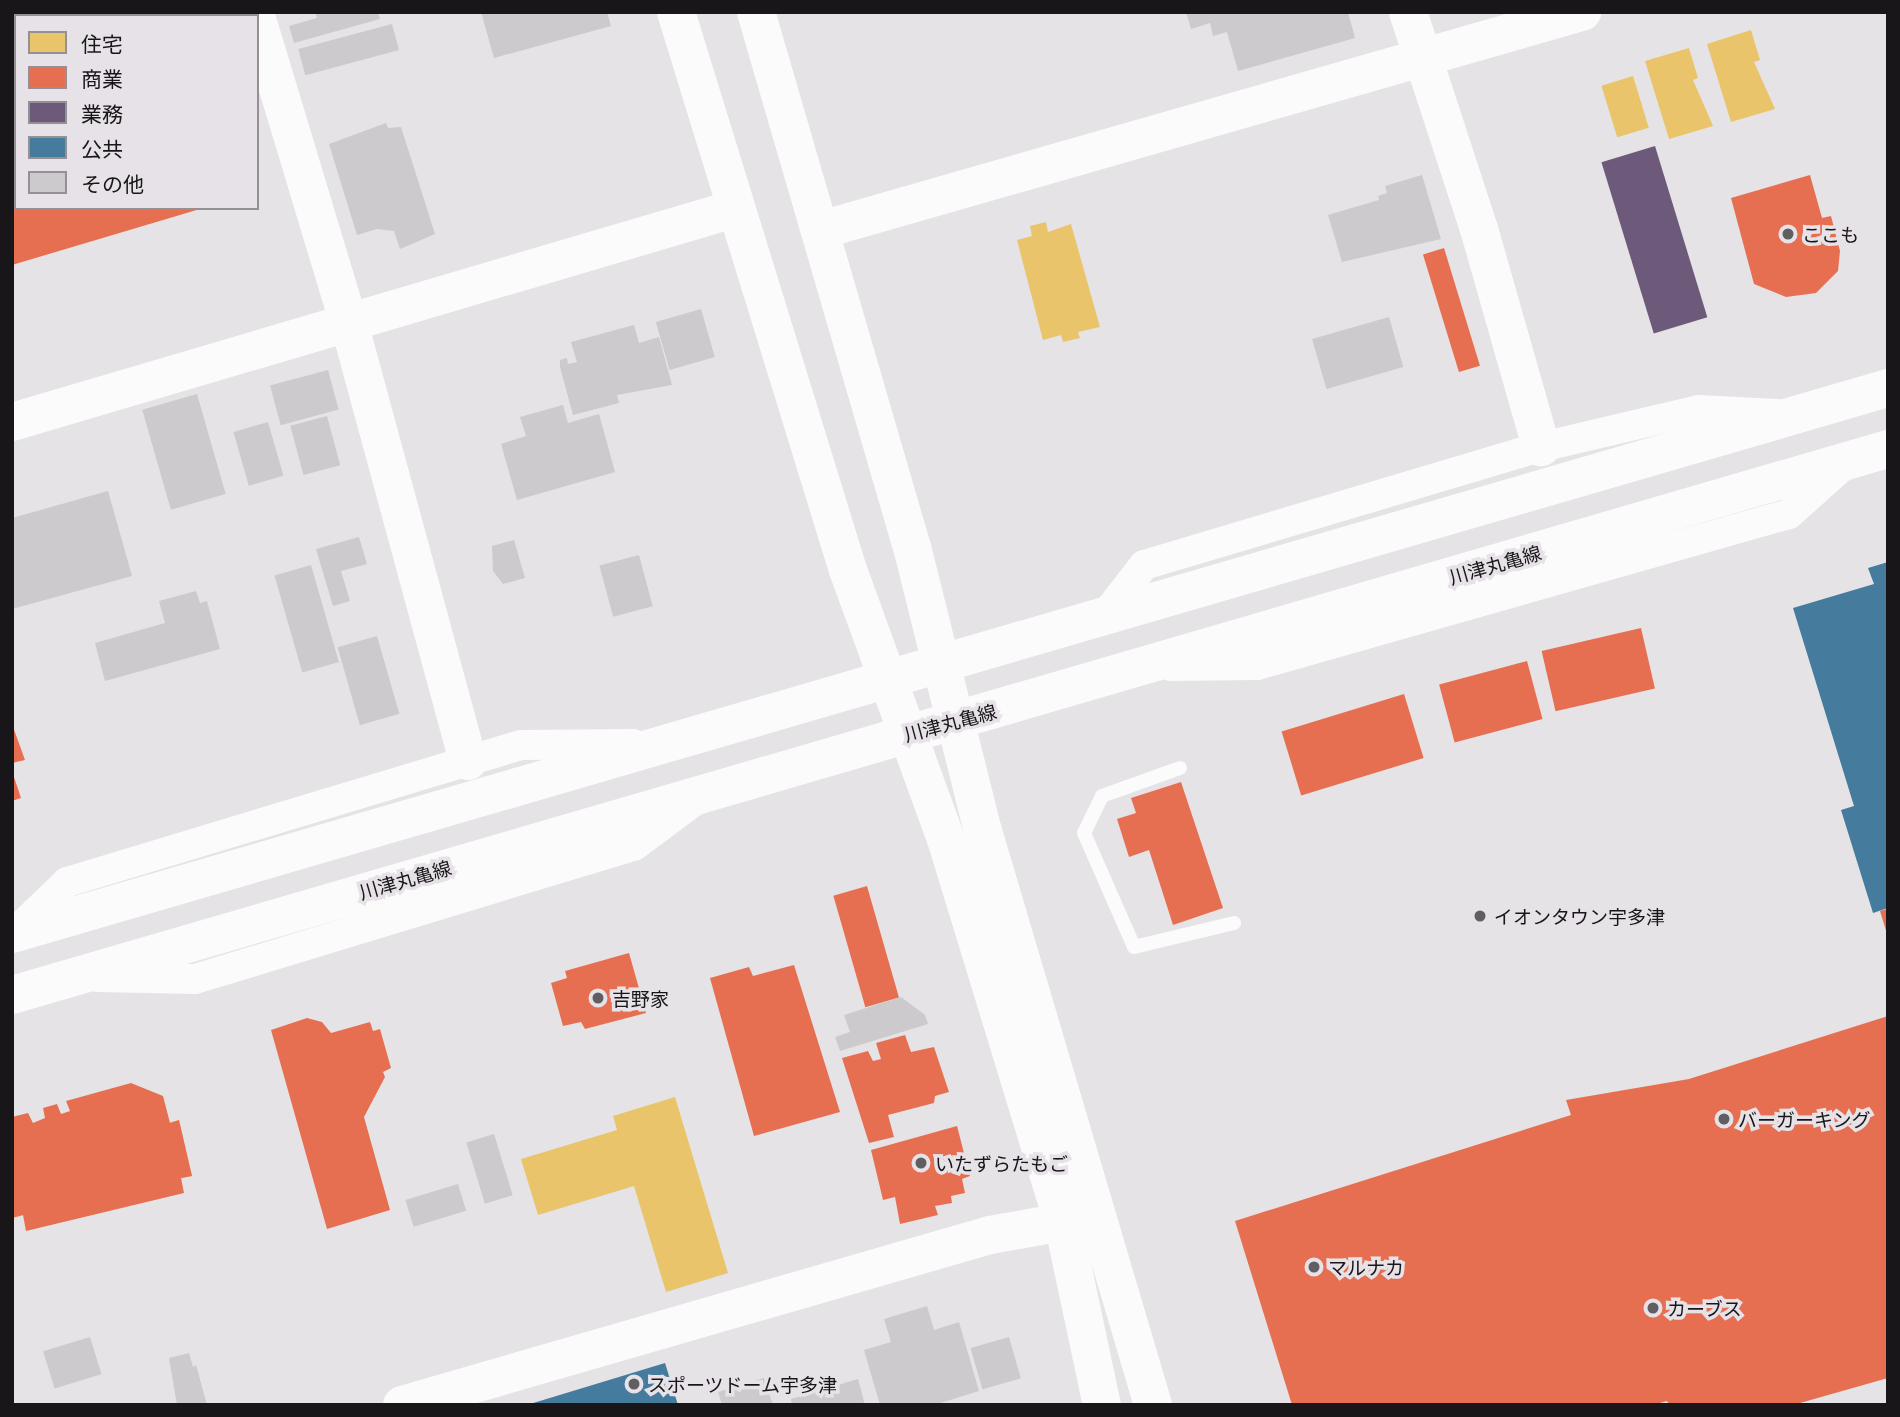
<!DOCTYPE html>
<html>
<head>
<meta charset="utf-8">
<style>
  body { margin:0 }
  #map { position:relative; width:1900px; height:1417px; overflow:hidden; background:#e5e3e6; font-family:Georgia,"Noto Sans JP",serif }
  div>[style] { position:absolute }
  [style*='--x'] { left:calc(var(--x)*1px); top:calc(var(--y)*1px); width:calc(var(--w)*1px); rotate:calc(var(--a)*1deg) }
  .homes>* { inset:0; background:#e9c46a; transform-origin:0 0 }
  .shops>* { inset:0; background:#e76f51; transform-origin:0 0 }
  .offices>* { inset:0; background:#6d597a; transform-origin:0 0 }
  .public>* { inset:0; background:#457b9d }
  .building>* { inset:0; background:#cccacc; transform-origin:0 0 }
  .lane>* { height:14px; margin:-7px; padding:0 7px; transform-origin:7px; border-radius:7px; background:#fbfbfb }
  .street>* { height:30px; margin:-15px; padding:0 15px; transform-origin:15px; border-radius:15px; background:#fbfbfb }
  .secondary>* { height:38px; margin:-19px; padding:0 19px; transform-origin:19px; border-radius:19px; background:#fbfbfb }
  .dots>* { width:19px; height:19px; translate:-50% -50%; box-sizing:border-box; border:4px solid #e6e2e7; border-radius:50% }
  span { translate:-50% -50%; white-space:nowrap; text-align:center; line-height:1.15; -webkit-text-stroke:7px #e6e2e7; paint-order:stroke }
  .poi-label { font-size:19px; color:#181618 }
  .left { translate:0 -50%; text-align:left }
  .street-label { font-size:19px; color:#181618 }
  .frame { position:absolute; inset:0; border:14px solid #181618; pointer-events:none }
  .legend { position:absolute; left:14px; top:14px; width:245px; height:196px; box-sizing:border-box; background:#e6e2e7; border:2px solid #949094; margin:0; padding:9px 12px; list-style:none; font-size:21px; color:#181618 }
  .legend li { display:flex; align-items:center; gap:14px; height:35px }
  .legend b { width:35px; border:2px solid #949094 }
</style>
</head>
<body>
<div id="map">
  <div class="homes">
    <div style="clip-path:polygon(1751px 30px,1760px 60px,1754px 62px,1775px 109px,1731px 122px,1707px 44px)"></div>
    <div style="clip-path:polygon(1689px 48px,1698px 78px,1693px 80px,1713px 126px,1669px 139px,1645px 61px)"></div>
    <div style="left:1633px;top:76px;width:54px;height:33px;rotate:73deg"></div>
    <div style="clip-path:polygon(1046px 222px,1048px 232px,1071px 224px,1100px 327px,1078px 332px,1080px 338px,1063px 342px,1061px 335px,1043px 340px,1017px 240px,1032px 236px,1030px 226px)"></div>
    <div style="clip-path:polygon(675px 1097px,728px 1273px,666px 1292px,634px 1186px,538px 1215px,521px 1159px,617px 1130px,613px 1116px)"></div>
    <div style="clip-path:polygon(179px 1120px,192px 1176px,12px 1218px,15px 1162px)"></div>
  </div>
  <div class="shops">
    <div style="clip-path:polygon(12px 12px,176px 16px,16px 16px,16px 208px,200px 209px,12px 265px)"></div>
    <div style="clip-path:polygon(1810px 175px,1822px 218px,1831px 216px,1840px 251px,1838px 271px,1816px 293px,1786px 297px,1754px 284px,1731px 198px)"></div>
    <div style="left:1444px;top:248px;width:123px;height:22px;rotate:73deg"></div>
    <div style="left:1641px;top:628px;width:62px;height:102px;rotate:77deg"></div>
    <div style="left:1527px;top:661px;width:60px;height:91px;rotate:75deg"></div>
    <div style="left:1404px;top:694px;width:67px;height:128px;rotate:73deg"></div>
    <div style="clip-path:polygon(12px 724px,25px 760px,12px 763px)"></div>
    <div style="clip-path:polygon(12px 771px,21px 798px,12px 801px)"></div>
    <div style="clip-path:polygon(1181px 782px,1223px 908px,1173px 925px,1149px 850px,1129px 857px,1117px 819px,1136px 813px,1131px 798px)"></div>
    <div style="left:867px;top:886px;width:116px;height:35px;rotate:74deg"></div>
    <div style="clip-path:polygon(1887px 909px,1888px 911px,1887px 934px,1880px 911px)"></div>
    <div style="clip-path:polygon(629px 953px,646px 1013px,585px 1029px,581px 1022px,563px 1026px,551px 983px,567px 978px,565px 971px)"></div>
    <div style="clip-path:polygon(794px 965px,840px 1112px,754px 1136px,710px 978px,749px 967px,753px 976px)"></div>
    <div style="clip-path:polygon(1888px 1016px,1888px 1378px,1793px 1405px,1669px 1405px,1667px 1401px,1653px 1405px,1292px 1405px,1235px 1221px,1571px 1115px,1566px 1100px,1689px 1079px)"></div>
    <div style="clip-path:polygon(307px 1018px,322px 1022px,331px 1033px,370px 1022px,373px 1031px,380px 1029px,391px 1068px,383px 1072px,385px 1077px,364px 1117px,390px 1210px,327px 1229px,271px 1030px)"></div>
    <div style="clip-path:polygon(905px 1035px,911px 1052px,934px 1047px,949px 1092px,935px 1096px,934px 1103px,888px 1115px,894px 1137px,869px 1143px,842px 1058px,868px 1051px,873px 1061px,881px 1059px,876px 1043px)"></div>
    <div style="clip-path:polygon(131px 1083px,163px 1096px,170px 1123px,179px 1120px,192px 1176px,181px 1178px,184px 1193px,26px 1231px,23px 1215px,12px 1218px,12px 1117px,28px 1113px,33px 1123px,45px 1118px,43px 1108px,57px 1104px,61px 1114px,70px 1111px,66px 1101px)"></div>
    <div style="clip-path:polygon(957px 1126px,970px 1176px,962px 1179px,965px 1193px,951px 1196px,952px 1203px,935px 1206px,938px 1215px,900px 1224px,895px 1197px,883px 1200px,871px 1150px)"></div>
  </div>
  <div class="offices">
    <div style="left:1655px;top:146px;width:179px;height:56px;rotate:73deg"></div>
  </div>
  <div class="public">
    <div style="clip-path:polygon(1888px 562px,1888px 908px,1873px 913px,1841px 810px,1854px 806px,1793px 608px,1874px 584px,1868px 568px)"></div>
    <div style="clip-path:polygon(665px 1363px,678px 1405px,530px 1405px,530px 1404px)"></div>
  </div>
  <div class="building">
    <div style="clip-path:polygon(315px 12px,378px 12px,380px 19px,294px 43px,289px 26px,317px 18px)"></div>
    <div style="clip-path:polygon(481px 12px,607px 12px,611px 26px,494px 58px)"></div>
    <div style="clip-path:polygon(1186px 12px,1348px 12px,1355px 38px,1238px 71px,1227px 32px,1213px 36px,1210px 23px,1191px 29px)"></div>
    <div style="left:392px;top:24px;width:27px;height:97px;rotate:75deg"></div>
    <div style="clip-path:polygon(386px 123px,388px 128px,401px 127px,435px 234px,400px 249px,394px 231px,377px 229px,357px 235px,329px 144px)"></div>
    <div style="clip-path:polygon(1422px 175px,1441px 239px,1342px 262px,1328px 215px,1379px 200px,1378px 196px,1387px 193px,1385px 186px)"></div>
    <div style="left:701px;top:309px;width:50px;height:47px;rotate:74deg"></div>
    <div style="left:1389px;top:317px;width:52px;height:80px;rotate:74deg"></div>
    <div style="clip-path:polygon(634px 325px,639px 343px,659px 337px,672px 385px,617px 395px,619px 403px,573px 415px,560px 367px,560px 360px,567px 358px,568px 364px,577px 362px,571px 342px)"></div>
    <div style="left:328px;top:370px;width:41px;height:60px;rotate:75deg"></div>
    <div style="left:197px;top:394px;width:104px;height:57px;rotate:74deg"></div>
    <div style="clip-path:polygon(563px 405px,568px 423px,599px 414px,615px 472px,517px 500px,501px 444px,526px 436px,520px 417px)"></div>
    <div style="left:327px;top:416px;width:51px;height:38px;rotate:75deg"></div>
    <div style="left:268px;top:422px;width:56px;height:36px;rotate:74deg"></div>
    <div style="clip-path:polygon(108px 491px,132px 576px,12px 609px,12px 518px)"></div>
    <div style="clip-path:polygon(359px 537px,367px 564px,341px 571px,350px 601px,333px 606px,316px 549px)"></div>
    <div style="clip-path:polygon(514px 540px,525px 578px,503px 584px,493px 571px,492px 546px)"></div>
    <div style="left:639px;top:555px;width:53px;height:41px;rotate:75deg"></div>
    <div style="left:311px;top:565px;width:101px;height:38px;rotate:74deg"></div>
    <div style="clip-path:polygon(196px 591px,200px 603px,207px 601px,220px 649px,105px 681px,95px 643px,165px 623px,159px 601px)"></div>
    <div style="left:377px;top:636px;width:81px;height:41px;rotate:74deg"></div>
    <div style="clip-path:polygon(901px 997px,925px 1015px,928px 1024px,840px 1051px,835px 1037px,850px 1032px,844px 1015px)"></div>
    <div style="left:494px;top:1134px;width:64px;height:29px;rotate:73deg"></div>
    <div style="left:458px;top:1184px;width:28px;height:55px;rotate:73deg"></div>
    <div style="clip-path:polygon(927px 1306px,934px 1330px,959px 1322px,979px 1391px,934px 1405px,880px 1405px,864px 1350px,891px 1342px,884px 1319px)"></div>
    <div style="left:90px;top:1337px;width:39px;height:49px;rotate:73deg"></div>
    <div style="left:1009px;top:1337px;width:43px;height:40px;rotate:74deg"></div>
    <div style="clip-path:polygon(189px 1353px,193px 1367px,196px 1365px,207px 1405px,177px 1405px,169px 1358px)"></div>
    <div style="clip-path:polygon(764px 1378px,773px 1405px,722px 1405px,718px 1392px)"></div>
    <div style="clip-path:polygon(858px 1379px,865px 1405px,792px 1405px,791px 1399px)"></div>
  </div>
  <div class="lane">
    <div style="--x:1180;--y:768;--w:83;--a:160.3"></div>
    <div style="--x:1102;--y:796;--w:41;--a:115.9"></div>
    <div style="--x:1084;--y:833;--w:124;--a:66.3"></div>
    <div style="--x:1134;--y:947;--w:103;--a:-13.5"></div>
  </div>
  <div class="street">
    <div style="--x:1106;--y:614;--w:62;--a:-52.2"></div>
    <div style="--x:1144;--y:565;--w:414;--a:-16.6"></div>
    <div style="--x:1541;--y:447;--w:162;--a:-13.2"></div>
    <div style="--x:1699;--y:410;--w:78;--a:2.9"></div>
    <div style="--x:1171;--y:666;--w:86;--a:-0.7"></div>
    <div style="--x:1257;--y:665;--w:553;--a:-15.85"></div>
    <div style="--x:1789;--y:514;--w:75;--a:-41.8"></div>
    <div style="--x:13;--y:934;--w:75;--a:-43.9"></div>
    <div style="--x:67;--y:882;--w:475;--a:-16.8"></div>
    <div style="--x:522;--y:745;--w:111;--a:-0.5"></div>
    <div style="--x:98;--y:977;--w:97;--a:1.2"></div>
    <div style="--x:195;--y:979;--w:459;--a:-16.9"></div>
    <div style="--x:634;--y:846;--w:74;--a:-36.7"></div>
  </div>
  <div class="secondary">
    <div style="--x:676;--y:12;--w:584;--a:72.87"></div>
    <div style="--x:848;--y:570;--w:286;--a:70"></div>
    <div style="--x:946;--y:839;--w:400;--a:73"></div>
    <div style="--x:1063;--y:1222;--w:187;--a:78"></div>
    <div style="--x:756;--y:12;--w:561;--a:73.76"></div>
    <div style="--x:913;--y:551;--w:289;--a:76"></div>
    <div style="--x:983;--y:831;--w:599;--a:73.5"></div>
    <div style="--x:1408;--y:12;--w:228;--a:71.9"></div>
    <div style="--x:1479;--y:229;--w:227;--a:74.1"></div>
    <div style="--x:257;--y:19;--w:318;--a:73.2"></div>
    <div style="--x:349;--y:323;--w:454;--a:74.8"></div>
    <div style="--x:821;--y:230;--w:792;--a:-15.99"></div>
    <div style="--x:12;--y:422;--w:753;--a:-16.44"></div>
    <div style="--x:12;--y:934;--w:1954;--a:-16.23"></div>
    <div style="--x:12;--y:995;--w:1954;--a:-16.23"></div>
    <div style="--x:402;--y:1405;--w:612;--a:-16.13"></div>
    <div style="--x:990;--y:1235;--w:74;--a:-10.1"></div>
    <div style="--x:1063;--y:1222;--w:25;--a:-23"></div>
  </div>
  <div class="dots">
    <div style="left:1788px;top:234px;background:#605e60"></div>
    <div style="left:1480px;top:916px;background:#605e60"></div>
    <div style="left:598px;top:998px;background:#605e60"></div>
    <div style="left:1724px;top:1119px;background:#605e60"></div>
    <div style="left:921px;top:1163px;background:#605e60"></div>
    <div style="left:1314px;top:1267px;background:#605e60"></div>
    <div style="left:1653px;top:1308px;background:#605e60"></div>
    <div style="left:634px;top:1384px;background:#605e60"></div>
  </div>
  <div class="poi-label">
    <span class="left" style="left:1802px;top:234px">ここも</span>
    <span class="left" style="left:1494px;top:916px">イオンタウン宇多津</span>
    <span class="left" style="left:612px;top:998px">吉野家</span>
    <span class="left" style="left:1738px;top:1119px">バーガーキング</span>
    <span class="left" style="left:935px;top:1163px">いたずらたもご</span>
    <span class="left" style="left:1328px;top:1267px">マルナカ</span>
    <span class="left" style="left:1667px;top:1308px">カーブス</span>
    <span class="left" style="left:648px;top:1384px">スポーツドーム宇多津</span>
  </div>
  <div class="street-label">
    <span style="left:1495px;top:564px;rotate:-16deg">川津丸亀線</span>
    <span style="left:950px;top:722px;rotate:-15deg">川津丸亀線</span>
    <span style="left:405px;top:879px;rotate:-16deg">川津丸亀線</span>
  </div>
  <div class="frame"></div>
  <ul class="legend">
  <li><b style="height:19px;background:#e9c46a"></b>住宅</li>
  <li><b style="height:19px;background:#e76f51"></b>商業</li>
  <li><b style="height:19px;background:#6d597a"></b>業務</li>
  <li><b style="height:19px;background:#457b9d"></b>公共</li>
  <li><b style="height:19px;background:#cccacc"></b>その他</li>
  </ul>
</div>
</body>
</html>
